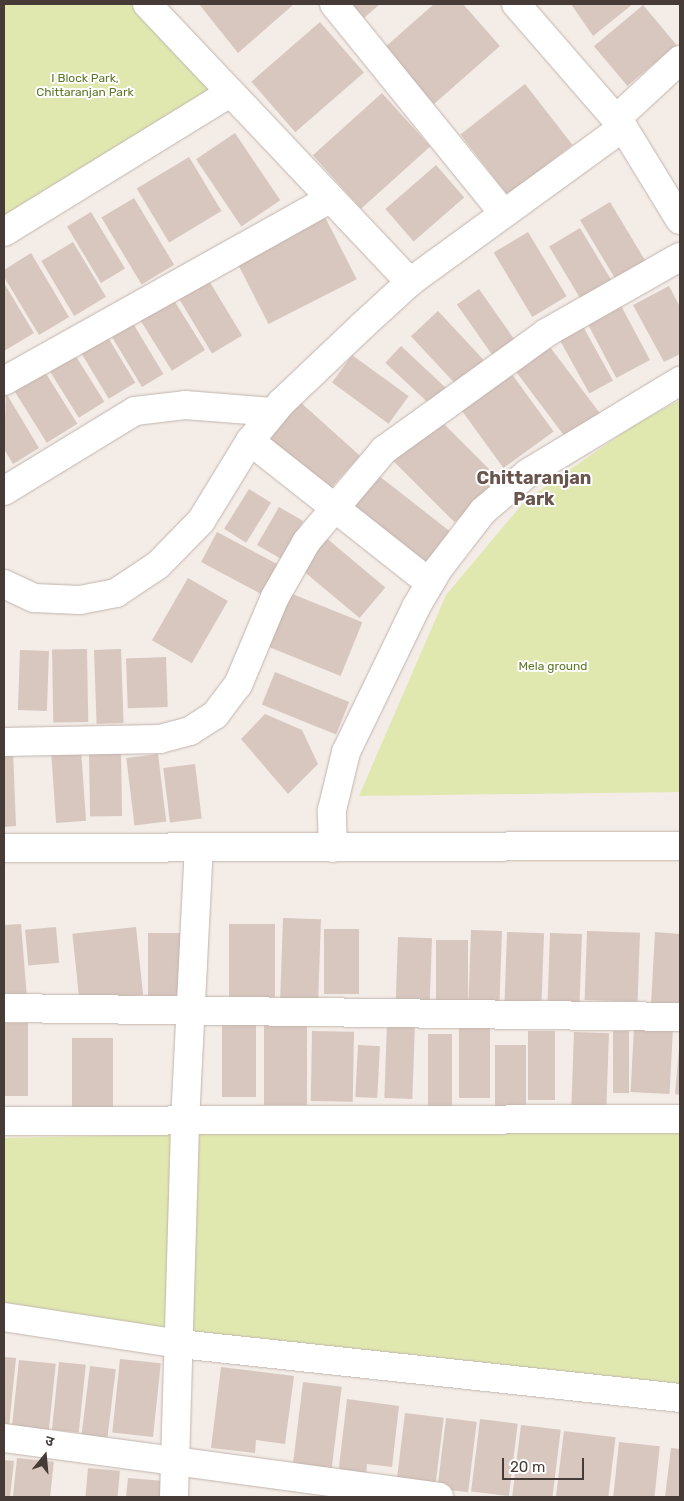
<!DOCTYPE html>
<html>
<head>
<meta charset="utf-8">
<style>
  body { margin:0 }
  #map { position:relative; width:684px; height:1501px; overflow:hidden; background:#f3ece7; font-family:Rubik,"Noto Sans Devanagari",sans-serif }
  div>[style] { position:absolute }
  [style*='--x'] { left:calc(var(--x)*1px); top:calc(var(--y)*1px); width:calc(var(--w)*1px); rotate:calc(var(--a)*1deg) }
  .green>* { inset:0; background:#e0e8b0 }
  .building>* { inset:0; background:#d8c7bf; transform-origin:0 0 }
  .roads { filter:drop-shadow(0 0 1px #c2b4ac) drop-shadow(0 0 1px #c2b4ac) }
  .minor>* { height:28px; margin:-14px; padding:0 14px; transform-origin:14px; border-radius:14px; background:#fff }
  span { translate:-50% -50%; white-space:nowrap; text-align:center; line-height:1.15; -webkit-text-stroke:4px #fff; paint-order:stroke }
  .park-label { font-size:12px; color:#607829 }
  .district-label { font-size:18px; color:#69554d; font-weight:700 }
  .frame { position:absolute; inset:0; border:5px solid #463b36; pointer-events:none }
  .north { position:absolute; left:20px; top:1431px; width:50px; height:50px; -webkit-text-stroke:4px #fff; paint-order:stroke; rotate:17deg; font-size:14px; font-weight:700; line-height:20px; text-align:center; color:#463b36 }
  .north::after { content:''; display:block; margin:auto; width:18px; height:22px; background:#463b36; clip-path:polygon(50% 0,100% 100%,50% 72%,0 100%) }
  .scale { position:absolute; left:502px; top:1458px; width:82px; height:22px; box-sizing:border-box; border:2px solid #463b36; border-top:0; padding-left:6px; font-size:15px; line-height:18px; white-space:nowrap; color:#463b36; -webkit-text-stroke:4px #fff; paint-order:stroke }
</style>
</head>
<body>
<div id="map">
  <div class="green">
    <div style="clip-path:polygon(4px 4px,141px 4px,228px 94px,4px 232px)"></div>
    <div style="clip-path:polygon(680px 400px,680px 792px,359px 796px,446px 595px,525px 501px,634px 425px)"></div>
    <div style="clip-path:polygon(680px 1124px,680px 1405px,4px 1307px,4px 1138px)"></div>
  </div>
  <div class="building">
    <div style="clip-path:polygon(199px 4px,294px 4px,238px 53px)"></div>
    <div style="clip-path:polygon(352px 4px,380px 4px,364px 18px)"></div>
    <div style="clip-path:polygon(434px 4px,463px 4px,500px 46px,434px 104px,384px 48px)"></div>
    <div style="clip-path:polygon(571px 4px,633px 4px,593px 36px)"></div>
    <div style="left:643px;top:5px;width:52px;height:64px;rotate:50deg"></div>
    <div style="left:320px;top:22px;width:67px;height:91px;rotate:49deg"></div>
    <div style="left:525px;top:84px;width:77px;height:82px;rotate:52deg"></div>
    <div style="left:382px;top:93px;width:72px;height:93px;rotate:48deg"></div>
    <div style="left:235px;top:133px;width:81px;height:47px;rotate:56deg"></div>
    <div style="left:189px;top:157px;width:63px;height:61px;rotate:59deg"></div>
    <div style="left:436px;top:165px;width:43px;height:67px;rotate:49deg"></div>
    <div style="left:134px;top:198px;width:78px;height:38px;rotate:59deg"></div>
    <div style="left:610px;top:202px;width:74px;height:35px;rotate:59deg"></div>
    <div style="left:91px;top:212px;width:66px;height:28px;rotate:59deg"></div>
    <div style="left:324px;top:215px;width:72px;height:99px;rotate:63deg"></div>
    <div style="left:580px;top:228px;width:70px;height:36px;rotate:59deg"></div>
    <div style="left:528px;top:232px;width:75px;height:40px;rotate:59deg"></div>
    <div style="left:73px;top:242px;width:64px;height:37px;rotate:59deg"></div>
    <div style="clip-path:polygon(31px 253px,69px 317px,39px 335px,4px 277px,4px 270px)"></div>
    <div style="left:208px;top:279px;width:66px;height:35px;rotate:59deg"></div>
    <div style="clip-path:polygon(4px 283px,34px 333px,4px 351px)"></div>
    <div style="clip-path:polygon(669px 286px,680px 307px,680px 354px,664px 362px,633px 305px)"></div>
    <div style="left:479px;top:289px;width:70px;height:27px;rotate:55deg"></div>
    <div style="left:170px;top:294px;width:66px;height:39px;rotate:58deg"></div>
    <div style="left:618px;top:300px;width:68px;height:38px;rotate:62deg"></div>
    <div style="left:438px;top:311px;width:67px;height:37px;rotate:47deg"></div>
    <div style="left:131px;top:320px;width:63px;height:25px;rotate:59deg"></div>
    <div style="left:580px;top:321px;width:68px;height:27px;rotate:61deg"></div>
    <div style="left:106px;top:334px;width:57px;height:31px;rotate:59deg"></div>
    <div style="left:401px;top:346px;width:63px;height:23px;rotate:43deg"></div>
    <div style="left:550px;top:347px;width:90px;height:42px;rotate:53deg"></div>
    <div style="left:72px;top:350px;width:61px;height:30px;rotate:58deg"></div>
    <div style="left:352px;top:355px;width:70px;height:34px;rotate:36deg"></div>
    <div style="left:506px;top:366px;width:81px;height:62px;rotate:54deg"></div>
    <div style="left:45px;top:372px;width:61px;height:36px;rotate:58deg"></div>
    <div style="clip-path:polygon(6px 393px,39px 448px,13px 464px,4px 449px)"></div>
    <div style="left:299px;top:401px;width:82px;height:47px;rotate:42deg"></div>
    <div style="left:437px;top:417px;width:87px;height:62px;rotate:45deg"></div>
    <div style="left:374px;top:472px;width:101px;height:41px;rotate:38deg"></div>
    <div style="left:249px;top:489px;width:26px;height:47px;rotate:32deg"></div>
    <div style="left:279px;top:507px;width:28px;height:44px;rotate:30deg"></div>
    <div style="left:217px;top:532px;width:69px;height:34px;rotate:28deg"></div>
    <div style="left:324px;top:536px;width:80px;height:40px;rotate:40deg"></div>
    <div style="left:188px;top:578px;width:46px;height:72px;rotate:30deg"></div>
    <div style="left:290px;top:593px;width:78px;height:58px;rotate:22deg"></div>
    <div style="left:87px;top:649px;width:73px;height:35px;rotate:89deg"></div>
    <div style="left:121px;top:649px;width:74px;height:27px;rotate:88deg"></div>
    <div style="left:20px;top:650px;width:29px;height:60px;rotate:2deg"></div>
    <div style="left:166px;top:657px;width:50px;height:40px;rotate:88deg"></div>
    <div style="left:275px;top:672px;width:80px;height:35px;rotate:22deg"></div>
    <div style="clip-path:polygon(265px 714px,302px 730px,318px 764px,288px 794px,241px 739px)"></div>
    <div style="left:81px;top:749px;width:72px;height:30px;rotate:86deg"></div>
    <div style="clip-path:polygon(4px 751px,13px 751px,16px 826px,4px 827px)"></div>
    <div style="left:121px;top:753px;width:63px;height:32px;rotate:89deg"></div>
    <div style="left:158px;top:754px;width:68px;height:32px;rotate:83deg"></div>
    <div style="left:195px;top:764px;width:55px;height:32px;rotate:83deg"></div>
    <div style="left:283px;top:918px;width:38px;height:81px;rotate:2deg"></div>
    <div style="clip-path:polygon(21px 924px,27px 998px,4px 999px,4px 925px)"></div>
    <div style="left:229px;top:924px;width:46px;height:73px"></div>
    <div style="left:56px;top:927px;width:36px;height:31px;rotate:85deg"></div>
    <div style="left:136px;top:927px;width:68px;height:64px;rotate:84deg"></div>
    <div style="left:324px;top:929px;width:35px;height:65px"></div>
    <div style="left:471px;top:930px;width:31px;height:74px;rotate:2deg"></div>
    <div style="left:587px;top:931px;width:53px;height:69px;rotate:2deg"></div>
    <div style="left:507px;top:932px;width:37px;height:75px;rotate:2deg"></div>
    <div style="clip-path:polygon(655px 932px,680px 934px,680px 1007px,651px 1005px)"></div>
    <div style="left:148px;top:933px;width:38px;height:65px"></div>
    <div style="left:550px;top:933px;width:32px;height:77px;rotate:2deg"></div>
    <div style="left:398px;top:937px;width:34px;height:67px;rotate:2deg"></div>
    <div style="left:436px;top:940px;width:32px;height:65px"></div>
    <div style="left:387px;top:1022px;width:28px;height:76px;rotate:2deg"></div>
    <div style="left:4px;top:1023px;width:24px;height:73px"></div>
    <div style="left:222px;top:1024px;width:34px;height:73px"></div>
    <div style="left:264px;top:1025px;width:43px;height:80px"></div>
    <div style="left:634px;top:1027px;width:39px;height:65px;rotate:3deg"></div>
    <div style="left:459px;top:1028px;width:31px;height:70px"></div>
    <div style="left:312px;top:1031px;width:42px;height:70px;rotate:1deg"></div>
    <div style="left:528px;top:1031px;width:27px;height:69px"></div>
    <div style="left:613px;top:1031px;width:16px;height:62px"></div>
    <div style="left:574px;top:1032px;width:35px;height:78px;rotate:2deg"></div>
    <div style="left:428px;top:1034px;width:24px;height:73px"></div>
    <div style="left:72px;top:1038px;width:41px;height:77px"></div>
    <div style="clip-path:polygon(680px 1039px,680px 1095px,675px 1094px)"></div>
    <div style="left:358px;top:1045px;width:22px;height:52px;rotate:3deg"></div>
    <div style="left:495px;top:1045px;width:31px;height:65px"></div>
    <div style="clip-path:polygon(4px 1357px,16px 1358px,9px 1427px,4px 1427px)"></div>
    <div style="left:120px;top:1359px;width:41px;height:74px;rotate:6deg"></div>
    <div style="left:19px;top:1360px;width:37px;height:70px;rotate:6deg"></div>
    <div style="left:59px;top:1362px;width:27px;height:68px;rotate:6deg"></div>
    <div style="left:90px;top:1366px;width:26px;height:69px;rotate:7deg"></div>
    <div style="clip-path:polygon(221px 1367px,294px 1376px,285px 1444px,256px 1440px,255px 1453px,211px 1448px)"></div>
    <div style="left:303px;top:1382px;width:39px;height:82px;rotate:7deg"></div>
    <div style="clip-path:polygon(347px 1399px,399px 1406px,392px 1467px,367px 1464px,366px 1478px,338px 1475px)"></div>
    <div style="left:405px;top:1413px;width:39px;height:67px;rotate:7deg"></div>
    <div style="left:446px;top:1418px;width:31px;height:71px;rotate:7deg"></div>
    <div style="left:480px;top:1419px;width:38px;height:73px;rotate:7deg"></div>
    <div style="left:521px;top:1425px;width:40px;height:72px;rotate:7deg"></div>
    <div style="left:564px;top:1431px;width:52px;height:66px;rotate:7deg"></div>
    <div style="left:619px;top:1442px;width:41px;height:55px;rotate:6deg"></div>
    <div style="clip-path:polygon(671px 1448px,680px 1449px,680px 1497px,665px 1497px)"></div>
    <div style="left:17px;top:1458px;width:37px;height:39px;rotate:6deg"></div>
    <div style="clip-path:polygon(4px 1460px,14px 1461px,10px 1497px,4px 1497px)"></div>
    <div style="left:88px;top:1468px;width:32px;height:29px;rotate:5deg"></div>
    <div style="clip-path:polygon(128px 1478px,164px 1481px,163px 1497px,126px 1497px)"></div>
  </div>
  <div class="roads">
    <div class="minor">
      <div style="--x:147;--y:4;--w:383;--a:46.6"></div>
      <div style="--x:334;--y:4;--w:269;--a:51"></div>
      <div style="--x:516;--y:4;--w:163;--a:49"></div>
      <div style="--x:623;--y:127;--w:109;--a:58.5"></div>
      <div style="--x:616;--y:119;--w:87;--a:-42.7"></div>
      <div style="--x:4;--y:232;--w:263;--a:-31.6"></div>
      <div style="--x:4;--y:381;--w:372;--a:-29.2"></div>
      <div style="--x:250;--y:441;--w:229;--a:38.3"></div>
      <div style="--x:4;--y:491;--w:153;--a:-31.4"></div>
      <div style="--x:135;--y:411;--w:50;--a:-6.8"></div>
      <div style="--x:185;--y:405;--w:88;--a:4.5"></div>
      <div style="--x:4;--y:584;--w:33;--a:25"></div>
      <div style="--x:34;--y:598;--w:46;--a:2.5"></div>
      <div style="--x:80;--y:600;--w:37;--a:-11"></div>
      <div style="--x:116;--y:593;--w:50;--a:-33.7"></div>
      <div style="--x:158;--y:565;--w:62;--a:-45.7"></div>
      <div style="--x:201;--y:521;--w:94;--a:-58.5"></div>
      <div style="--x:250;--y:441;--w:49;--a:-50.8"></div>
      <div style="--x:281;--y:403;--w:112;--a:-43.5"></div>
      <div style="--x:362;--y:326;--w:65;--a:-42.5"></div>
      <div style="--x:410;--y:282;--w:263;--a:-36"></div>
      <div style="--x:4;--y:742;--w:156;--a:-1.1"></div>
      <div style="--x:160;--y:739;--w:31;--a:-15"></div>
      <div style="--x:190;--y:731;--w:30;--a:-33"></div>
      <div style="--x:215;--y:715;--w:38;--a:-53"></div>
      <div style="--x:238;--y:685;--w:95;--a:-67.2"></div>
      <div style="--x:275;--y:597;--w:64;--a:-60.3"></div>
      <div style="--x:307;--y:541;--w:119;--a:-49.8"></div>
      <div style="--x:384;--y:450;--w:200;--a:-35.8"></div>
      <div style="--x:546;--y:333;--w:154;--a:-29.6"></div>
      <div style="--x:4;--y:848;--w:676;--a:-0.17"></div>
      <div style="--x:333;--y:848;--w:38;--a:-92"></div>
      <div style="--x:332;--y:810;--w:60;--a:-76.4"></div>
      <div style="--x:346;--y:752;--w:161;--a:-64.2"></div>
      <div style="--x:416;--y:607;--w:45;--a:-59.5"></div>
      <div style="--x:439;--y:568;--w:72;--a:-52.3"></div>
      <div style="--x:483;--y:511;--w:59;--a:-40.2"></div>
      <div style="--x:528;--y:473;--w:178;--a:-31.2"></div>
      <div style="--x:4;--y:1008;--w:676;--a:0.76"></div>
      <div style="--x:4;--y:1121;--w:676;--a:-0.17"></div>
      <div style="--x:4;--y:1317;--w:178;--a:8.7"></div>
      <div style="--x:180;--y:1344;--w:503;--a:6.16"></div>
      <div style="--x:4;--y:1438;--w:439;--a:7.7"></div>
      <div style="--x:174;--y:1497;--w:376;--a:-88.3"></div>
      <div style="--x:185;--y:1121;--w:273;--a:-87.1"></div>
    </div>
  </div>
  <div class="park-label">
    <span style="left:85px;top:86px">I Block Park,<br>Chittaranjan Park</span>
    <span style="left:553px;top:667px">Mela ground</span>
  </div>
  <div class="district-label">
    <span style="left:534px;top:489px">Chittaranjan<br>Park</span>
  </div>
  <div class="frame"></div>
  <div class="north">उ</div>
  <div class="scale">20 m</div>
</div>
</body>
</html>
